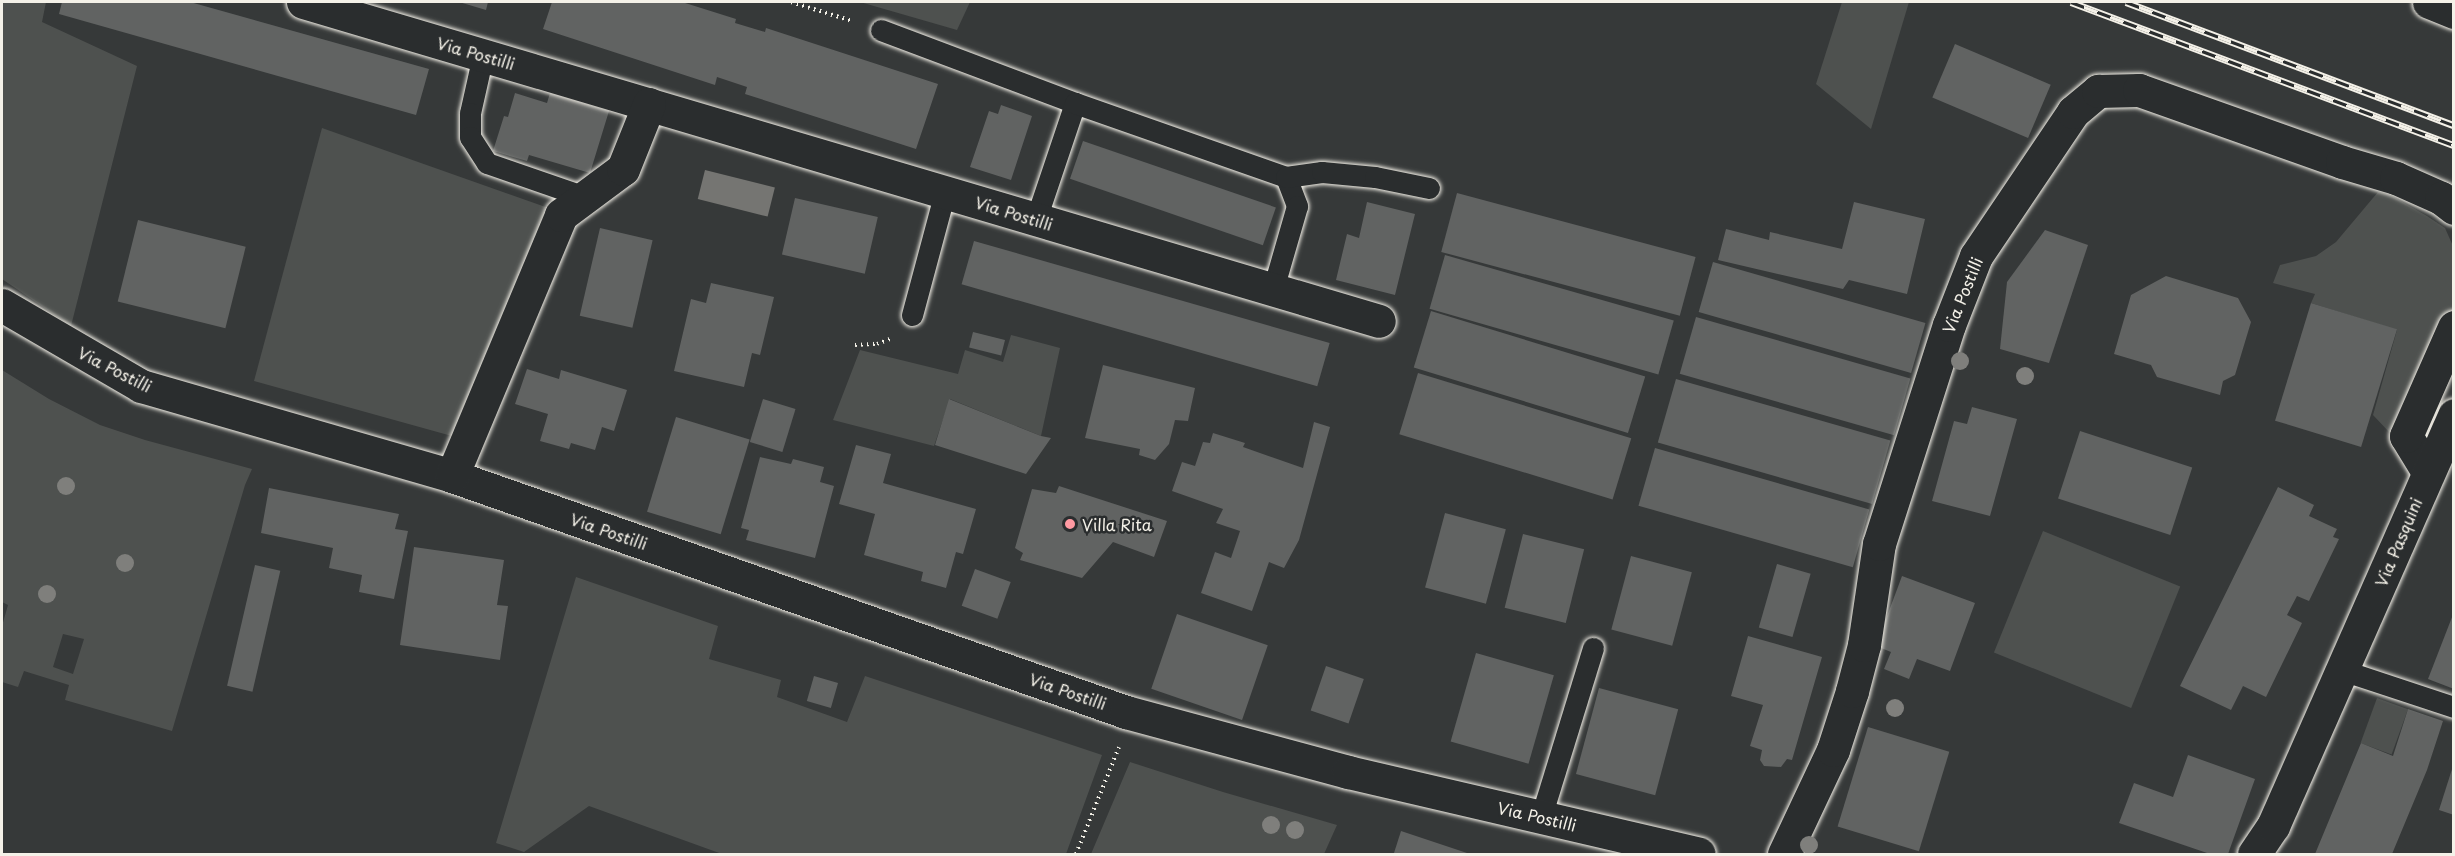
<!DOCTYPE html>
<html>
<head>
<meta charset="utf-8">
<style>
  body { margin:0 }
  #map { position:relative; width:2455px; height:856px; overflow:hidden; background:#363939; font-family:"Playpen Sans",sans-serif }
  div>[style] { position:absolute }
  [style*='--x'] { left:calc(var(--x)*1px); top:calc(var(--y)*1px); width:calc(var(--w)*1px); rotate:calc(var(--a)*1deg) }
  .green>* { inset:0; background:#4e514f; transform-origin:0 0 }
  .water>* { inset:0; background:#757572; transform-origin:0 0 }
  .building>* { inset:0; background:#616362; transform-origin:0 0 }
  .path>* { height:4px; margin-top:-2px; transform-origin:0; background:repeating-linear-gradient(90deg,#f4f1e8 0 1.5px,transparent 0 6px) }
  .roads { filter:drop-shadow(0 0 2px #f4f1e8) drop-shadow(0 0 2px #f4f1e8) }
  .lane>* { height:21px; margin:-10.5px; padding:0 10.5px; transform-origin:10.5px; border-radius:10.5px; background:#2a2d2e }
  .street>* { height:33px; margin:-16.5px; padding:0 16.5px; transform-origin:16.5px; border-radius:16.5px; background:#2a2d2e }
  .rail>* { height:7px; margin-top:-3.5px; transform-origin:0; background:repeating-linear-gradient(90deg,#2a2d2e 0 14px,#f4f1e8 0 28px); box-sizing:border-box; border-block:2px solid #f4f1e8 }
  .trees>* { width:18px; height:18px; margin:-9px; border-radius:50%; background:#7f7f7c }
  .dots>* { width:16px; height:16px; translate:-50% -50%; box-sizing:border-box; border:3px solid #2a2d2e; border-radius:50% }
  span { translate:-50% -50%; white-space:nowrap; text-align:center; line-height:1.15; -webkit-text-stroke:5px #2a2d2e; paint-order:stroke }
  .street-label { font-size:16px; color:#f4f1e8 }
  .poi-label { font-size:16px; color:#f4f1e8 }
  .left { translate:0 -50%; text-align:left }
  .frame { position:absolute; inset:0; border:3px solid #f4f1e8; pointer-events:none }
</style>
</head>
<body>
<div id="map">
  <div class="green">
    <div style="clip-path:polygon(2px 2px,46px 2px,42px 22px,137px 66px,71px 326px,2px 279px)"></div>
    <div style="clip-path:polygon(860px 2px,970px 2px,957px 30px)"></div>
    <div style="clip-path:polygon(1842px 2px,1909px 2px,1871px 129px,1816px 84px)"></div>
    <div style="clip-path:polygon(322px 128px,554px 210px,459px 438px,254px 381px)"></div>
    <div style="clip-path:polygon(2378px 192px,2390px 195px,2427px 216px,2445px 228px,2453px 246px,2453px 313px,2403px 437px,2390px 433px,2373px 415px,2397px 330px,2311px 303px,2315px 294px,2273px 283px,2280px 265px,2316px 256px,2336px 242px)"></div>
    <div style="clip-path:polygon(1011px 335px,1060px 348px,1041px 436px,950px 399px,934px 446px,833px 420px,860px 350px,958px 374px,965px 350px,1003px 362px)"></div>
    <div style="clip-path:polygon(evenodd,2px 370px,49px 399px,100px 425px,145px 440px,252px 469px,245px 485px,172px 731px,65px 700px,69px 685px,24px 671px,18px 687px,2px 682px,2px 626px,8px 605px,2px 602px,2px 370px,63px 634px,84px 639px,73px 674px,53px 667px,63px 634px)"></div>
    <div style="left:2043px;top:531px;width:148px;height:131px;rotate:22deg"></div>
    <div style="clip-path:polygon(576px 577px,718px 626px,709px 659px,781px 680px,777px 697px,847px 722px,865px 676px,1102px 755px,1066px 854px,722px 854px,589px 806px,524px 852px,496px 843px)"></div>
    <div style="left:2377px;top:698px;width:33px;height:48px;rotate:20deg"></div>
    <div style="clip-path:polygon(1130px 762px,1223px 792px,1337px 825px,1324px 854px,1091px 854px)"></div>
  </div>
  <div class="water">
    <div style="left:705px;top:170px;width:72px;height:30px;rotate:14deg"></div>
  </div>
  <div class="building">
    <div style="clip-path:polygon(62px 2px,190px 2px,429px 69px,416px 115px,59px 14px)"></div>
    <div style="clip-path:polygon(459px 2px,488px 2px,486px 10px)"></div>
    <div style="clip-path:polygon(552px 2px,682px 2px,736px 19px,735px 23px,765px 32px,766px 28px,938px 84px,916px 149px,745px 94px,747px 87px,717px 77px,715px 85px,543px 29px)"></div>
    <div style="left:1955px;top:44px;width:104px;height:58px;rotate:23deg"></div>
    <div style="clip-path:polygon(515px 93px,547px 103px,550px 93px,609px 111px,590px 173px,529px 155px,527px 161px,493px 151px,504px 116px,508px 117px)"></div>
    <div style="clip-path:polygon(1001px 105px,1032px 116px,1011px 180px,970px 167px,989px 111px,998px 114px)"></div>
    <div style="left:1083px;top:141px;width:204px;height:40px;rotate:19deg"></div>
    <div style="left:1457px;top:193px;width:247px;height:61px;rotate:15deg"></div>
    <div style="left:795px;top:198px;width:85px;height:58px;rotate:13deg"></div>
    <div style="clip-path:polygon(1367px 202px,1415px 214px,1395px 295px,1336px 280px,1347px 234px,1359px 238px)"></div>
    <div style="clip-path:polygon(1854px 202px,1925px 219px,1907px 294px,1849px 280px,1843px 289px,1718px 260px,1726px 229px,1769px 240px,1770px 232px,1842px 249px)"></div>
    <div style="left:138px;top:220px;width:111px;height:84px;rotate:14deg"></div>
    <div style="left:600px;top:228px;width:54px;height:90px;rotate:13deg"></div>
    <div style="clip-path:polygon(2045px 230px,2088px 245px,2049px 363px,2000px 349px,2007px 282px)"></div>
    <div style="left:974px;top:241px;width:370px;height:45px;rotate:16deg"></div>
    <div style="left:1445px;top:255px;width:238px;height:56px;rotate:16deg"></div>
    <div style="left:1713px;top:262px;width:221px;height:52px;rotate:16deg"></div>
    <div style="clip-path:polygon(2166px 276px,2238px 298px,2251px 322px,2235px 375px,2223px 381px,2220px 395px,2157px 377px,2151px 365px,2114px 354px,2131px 295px)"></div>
    <div style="clip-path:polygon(711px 283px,774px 297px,760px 355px,752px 353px,744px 387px,674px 371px,691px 299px,706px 303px)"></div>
    <div style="left:2311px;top:303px;width:90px;height:123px;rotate:17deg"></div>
    <div style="left:1431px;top:311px;width:224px;height:59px;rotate:17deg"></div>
    <div style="left:1696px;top:317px;width:223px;height:59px;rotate:16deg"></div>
    <div style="left:973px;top:332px;width:33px;height:16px;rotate:14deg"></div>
    <div style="clip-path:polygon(1103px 365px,1195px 388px,1188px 421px,1175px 420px,1169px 444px,1155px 460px,1139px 455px,1140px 449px,1085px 438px)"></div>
    <div style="clip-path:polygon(527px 369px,559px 379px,561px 370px,627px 390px,614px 431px,602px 427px,595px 450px,571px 443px,569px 449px,540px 441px,548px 414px,515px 404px)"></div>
    <div style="left:1418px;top:373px;width:223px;height:64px;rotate:17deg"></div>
    <div style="left:1676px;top:379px;width:223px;height:66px;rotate:16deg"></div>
    <div style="left:763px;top:399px;width:34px;height:45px;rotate:17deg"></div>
    <div style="clip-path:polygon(949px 399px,1041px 436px,1051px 438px,1026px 474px,935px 445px)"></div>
    <div style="clip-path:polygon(1972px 407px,2017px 419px,1990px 516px,1932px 501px,1954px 421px,1967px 424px)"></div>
    <div style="left:676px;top:417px;width:77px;height:99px;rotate:17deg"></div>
    <div style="clip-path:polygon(1314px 422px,1330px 427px,1299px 540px,1284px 568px,1269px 562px,1252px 611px,1201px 593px,1215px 552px,1231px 558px,1240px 531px,1216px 523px,1223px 509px,1172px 491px,1182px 462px,1195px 466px,1203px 442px,1210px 443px,1213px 433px,1245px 443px,1243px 447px,1303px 468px)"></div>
    <div style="left:2080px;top:431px;width:118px;height:71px;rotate:18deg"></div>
    <div style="clip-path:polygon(856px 445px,891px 454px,883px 483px,976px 509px,963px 554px,956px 552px,946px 588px,921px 581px,923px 572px,864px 555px,875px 514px,839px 504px)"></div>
    <div style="left:1655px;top:448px;width:223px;height:60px;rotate:16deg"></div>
    <div style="clip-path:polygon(760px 457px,791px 464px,793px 459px,824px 467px,820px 482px,834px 486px,815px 558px,746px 540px,749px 530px,741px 528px)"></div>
    <div style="clip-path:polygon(1059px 486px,1167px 521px,1154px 557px,1113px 542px,1082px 578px,1020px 560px,1023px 553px,1015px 548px,1032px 489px,1056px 493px)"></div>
    <div style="clip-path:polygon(2278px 487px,2314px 505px,2309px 516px,2337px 529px,2333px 537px,2339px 539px,2309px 601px,2297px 596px,2287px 615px,2302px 623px,2266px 697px,2243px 686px,2231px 710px,2180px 686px)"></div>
    <div style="clip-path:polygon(269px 488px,399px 514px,395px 529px,408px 531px,394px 599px,359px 592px,362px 575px,329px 568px,333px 548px,261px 533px)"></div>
    <div style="left:1445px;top:513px;width:63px;height:77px;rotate:15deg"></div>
    <div style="left:1523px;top:534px;width:63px;height:76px;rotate:14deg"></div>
    <div style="clip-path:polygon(414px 547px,504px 560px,497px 605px,508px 606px,500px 660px,400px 645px)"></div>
    <div style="left:1631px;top:556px;width:63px;height:76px;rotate:15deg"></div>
    <div style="left:1777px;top:564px;width:35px;height:66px;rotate:16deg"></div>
    <div style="left:255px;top:565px;width:26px;height:124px;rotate:13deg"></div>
    <div style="left:975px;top:569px;width:38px;height:39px;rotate:20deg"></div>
    <div style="clip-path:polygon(1902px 576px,1975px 603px,1950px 671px,1917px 659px,1909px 679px,1884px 669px,1891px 652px,1876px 646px)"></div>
    <div style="clip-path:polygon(2454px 612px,2454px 689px,2428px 679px)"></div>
    <div style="left:1177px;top:614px;width:96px;height:79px;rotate:19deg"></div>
    <div style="clip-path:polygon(1748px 636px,1822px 657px,1792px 760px,1787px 759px,1781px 767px,1764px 766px,1760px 760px,1762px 750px,1750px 746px,1763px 705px,1731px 696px)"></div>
    <div style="left:1476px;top:653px;width:81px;height:92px;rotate:16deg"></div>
    <div style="left:1326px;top:666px;width:40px;height:47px;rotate:19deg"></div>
    <div style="left:814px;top:676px;width:25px;height:26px;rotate:16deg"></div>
    <div style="left:1599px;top:688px;width:82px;height:89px;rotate:15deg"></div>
    <div style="clip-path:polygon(2408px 709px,2443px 721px,2427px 770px,2392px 854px,2315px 854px,2361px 743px,2393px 756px)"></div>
    <div style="left:1868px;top:727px;width:85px;height:104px;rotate:17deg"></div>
    <div style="clip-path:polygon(2188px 755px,2255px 779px,2228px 854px,2210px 854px,2119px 823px,2134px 783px,2173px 797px)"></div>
    <div style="clip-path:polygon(2453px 766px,2454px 766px,2454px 815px,2439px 810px)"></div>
    <div style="clip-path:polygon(1401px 831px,1470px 854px,1394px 853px)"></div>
  </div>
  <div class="path">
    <div style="--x:791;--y:2;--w:64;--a:17.3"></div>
    <div style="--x:855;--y:345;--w:22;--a:-3"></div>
    <div style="--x:877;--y:344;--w:17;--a:-21"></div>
    <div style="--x:1076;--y:854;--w:115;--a:-68.1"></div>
  </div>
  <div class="roads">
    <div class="lane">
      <div style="--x:881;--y:30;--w:207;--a:20.6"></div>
      <div style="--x:1075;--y:103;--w:122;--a:108.6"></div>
      <div style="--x:483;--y:55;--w:59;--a:102.6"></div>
      <div style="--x:470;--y:113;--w:24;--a:90"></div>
      <div style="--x:470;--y:137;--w:31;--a:57"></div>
      <div style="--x:487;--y:163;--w:104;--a:19.1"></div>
      <div style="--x:1075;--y:103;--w:224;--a:19.3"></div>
      <div style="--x:1286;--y:177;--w:31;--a:69"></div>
      <div style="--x:1297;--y:206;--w:86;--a:106.1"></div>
      <div style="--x:1286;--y:177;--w:36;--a:-8"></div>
      <div style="--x:1322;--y:172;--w:53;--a:5.4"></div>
      <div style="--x:1375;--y:177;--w:55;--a:11.5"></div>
      <div style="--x:912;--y:315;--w:127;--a:-75"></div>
      <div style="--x:2342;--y:670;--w:118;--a:18.3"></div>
      <div style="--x:1541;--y:817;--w:177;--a:-72.9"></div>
    </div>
    <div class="street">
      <div style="--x:303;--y:2;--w:1122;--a:16.51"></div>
      <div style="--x:2429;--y:2;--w:27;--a:22"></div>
      <div style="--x:2;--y:305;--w:161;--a:30.2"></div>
      <div style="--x:141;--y:386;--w:324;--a:16.1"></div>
      <div style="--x:452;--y:476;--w:714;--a:19.3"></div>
      <div style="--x:1126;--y:712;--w:230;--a:15.1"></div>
      <div style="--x:1348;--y:772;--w:360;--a:13.1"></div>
      <div style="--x:2428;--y:472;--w:42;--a:-121.4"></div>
      <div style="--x:2406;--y:436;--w:119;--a:-66.2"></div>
      <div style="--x:452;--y:476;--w:283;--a:-67.3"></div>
      <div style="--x:561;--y:215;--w:77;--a:-36.6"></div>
      <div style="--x:623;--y:169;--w:70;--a:-68.2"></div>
      <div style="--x:1784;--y:854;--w:115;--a:-64.8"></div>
      <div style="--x:1833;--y:750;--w:62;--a:-72.1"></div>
      <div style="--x:1852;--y:691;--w:48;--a:-75.4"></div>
      <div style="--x:1864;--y:645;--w:102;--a:-81.6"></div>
      <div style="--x:1879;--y:544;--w:230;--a:-72.3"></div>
      <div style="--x:1949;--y:325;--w:74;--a:-68.6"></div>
      <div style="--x:1976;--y:256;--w:174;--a:-56"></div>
      <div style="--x:2073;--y:112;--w:33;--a:-40"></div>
      <div style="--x:2098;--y:91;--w:41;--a:-1.4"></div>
      <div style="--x:2139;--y:90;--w:215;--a:19.5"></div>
      <div style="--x:2342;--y:162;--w:56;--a:16.5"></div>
      <div style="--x:2396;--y:178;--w:49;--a:24"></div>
      <div style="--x:2441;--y:198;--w:16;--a:38"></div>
      <div style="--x:2254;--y:854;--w:34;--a:-56"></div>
      <div style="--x:2273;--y:826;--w:449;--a:-66.2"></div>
    </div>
  </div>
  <div class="rail">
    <div style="--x:2071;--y:2;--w:409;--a:20.5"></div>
    <div style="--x:2126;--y:2;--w:350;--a:20.6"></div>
  </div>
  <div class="trees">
    <div style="left:1960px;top:361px"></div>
    <div style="left:2025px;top:376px"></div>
    <div style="left:66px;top:486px"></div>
    <div style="left:125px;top:563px"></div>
    <div style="left:47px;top:594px"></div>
    <div style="left:1895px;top:708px"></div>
    <div style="left:1271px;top:825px"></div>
    <div style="left:1295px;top:830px"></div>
    <div style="left:1809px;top:845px"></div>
  </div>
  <div class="dots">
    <div style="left:1070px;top:524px;background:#ff9aa2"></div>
  </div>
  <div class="street-label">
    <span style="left:476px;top:53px;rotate:16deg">Via Postilli</span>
    <span style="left:1014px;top:213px;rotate:17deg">Via Postilli</span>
    <span style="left:1962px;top:295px;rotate:-68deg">Via Postilli</span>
    <span style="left:115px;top:369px;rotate:27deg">Via Postilli</span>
    <span style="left:609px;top:531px;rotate:19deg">Via Postilli</span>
    <span style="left:2398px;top:542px;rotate:-67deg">Via Pasquini</span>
    <span style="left:1068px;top:691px;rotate:19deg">Via Postilli</span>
    <span style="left:1537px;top:816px;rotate:13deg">Via Postilli</span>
  </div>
  <div class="poi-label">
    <span class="left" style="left:1082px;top:524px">Villa Rita</span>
  </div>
  <div class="frame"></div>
</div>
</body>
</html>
